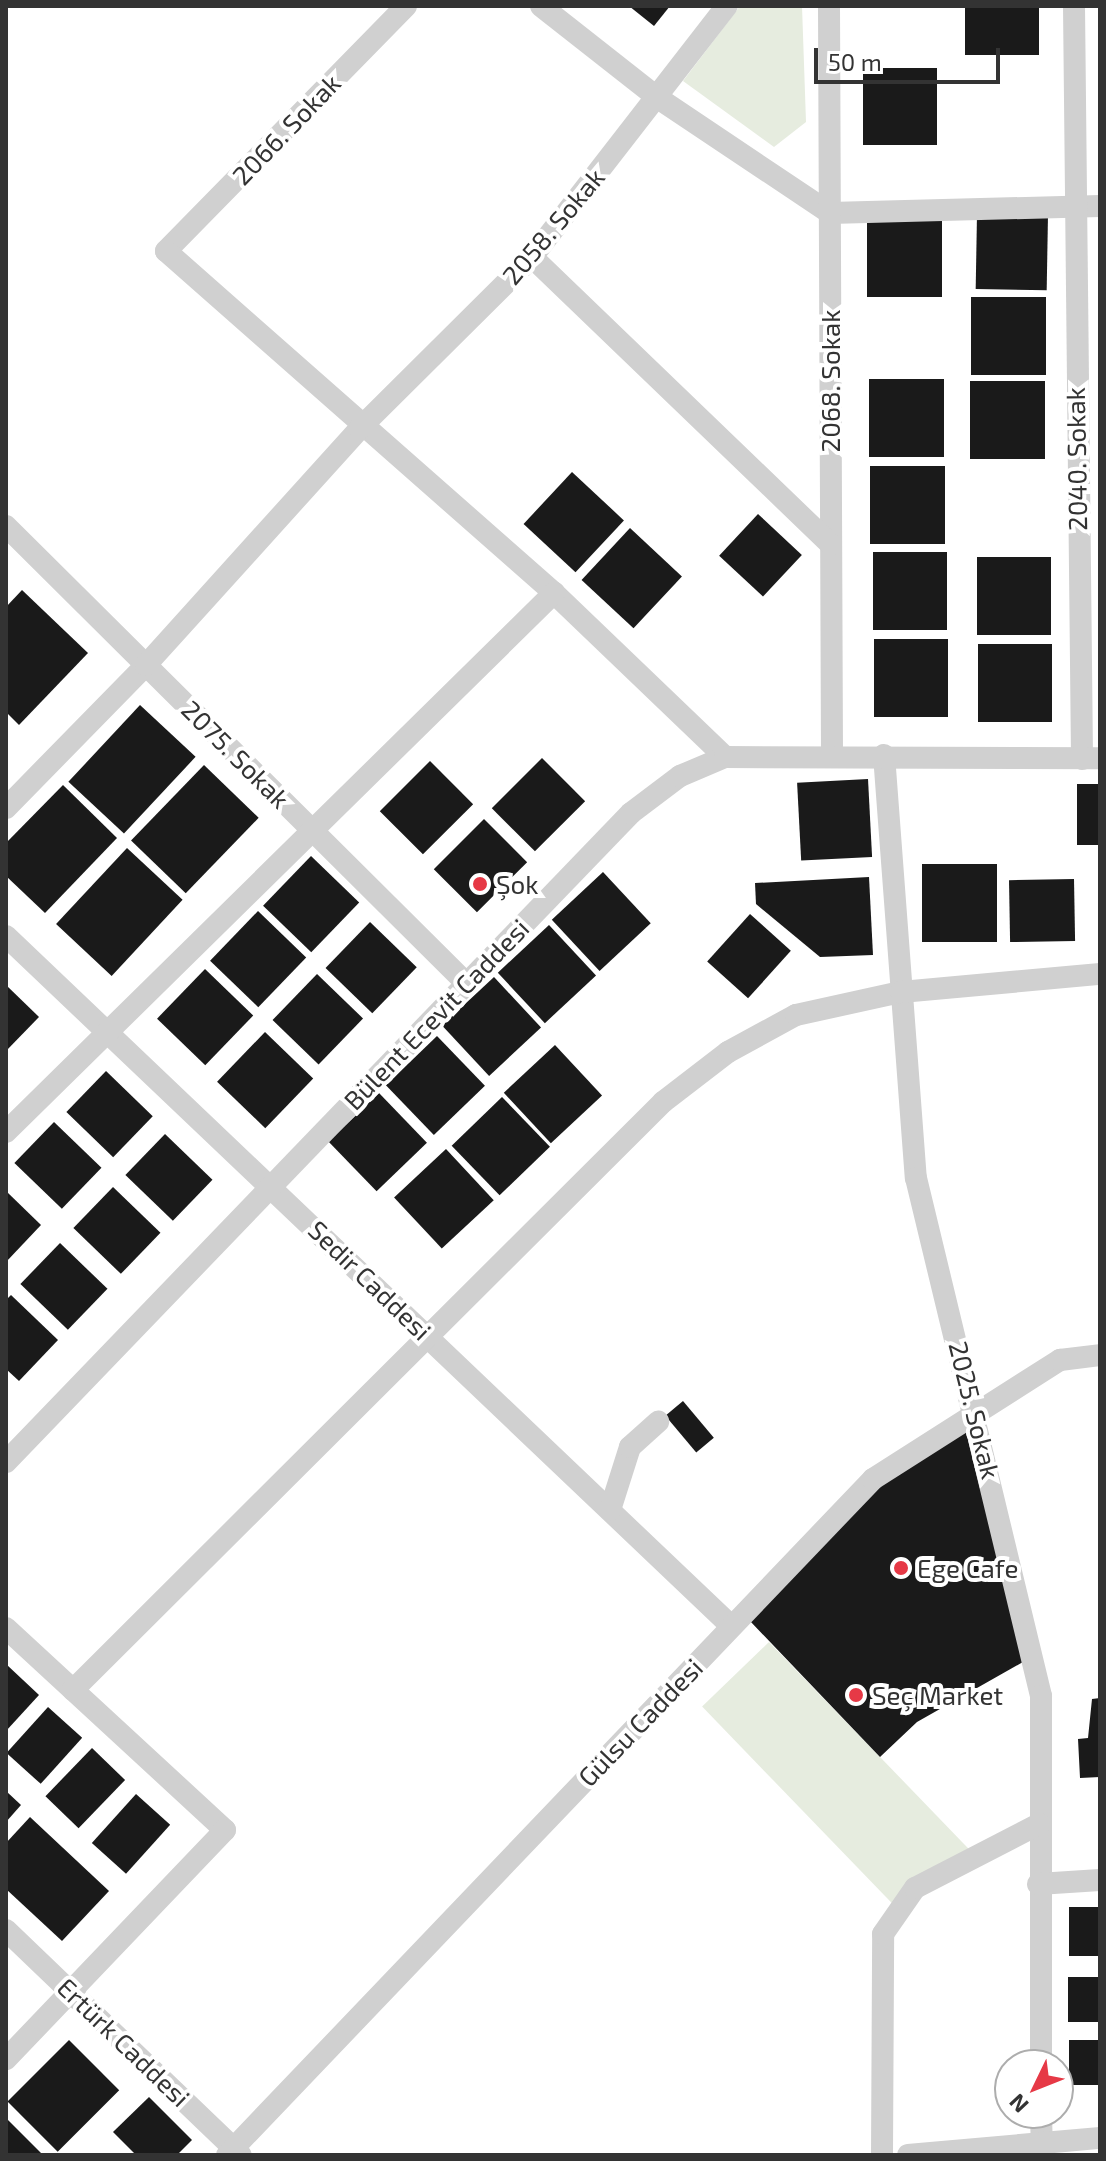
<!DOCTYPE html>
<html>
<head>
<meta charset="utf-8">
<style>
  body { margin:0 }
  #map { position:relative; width:1106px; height:2161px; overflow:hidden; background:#fff; font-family:"Exo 2",sans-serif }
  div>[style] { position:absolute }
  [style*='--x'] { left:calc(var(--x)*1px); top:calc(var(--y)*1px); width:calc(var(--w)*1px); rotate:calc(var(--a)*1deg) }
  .green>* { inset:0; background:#e6ecdf; transform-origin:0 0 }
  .building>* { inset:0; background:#1a1a1a; transform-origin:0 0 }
  .minor>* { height:22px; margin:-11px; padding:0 11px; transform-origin:11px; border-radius:11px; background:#d0d0d0 }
  .dots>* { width:22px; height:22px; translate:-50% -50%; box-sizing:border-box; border:4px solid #fff; border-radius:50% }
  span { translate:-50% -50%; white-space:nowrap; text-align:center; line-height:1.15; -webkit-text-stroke:8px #fff; paint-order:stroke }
  .street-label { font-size:26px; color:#333 }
  .poi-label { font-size:26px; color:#333 }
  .left { translate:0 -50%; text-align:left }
  .frame { position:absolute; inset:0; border:8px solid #333; pointer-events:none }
  .north { position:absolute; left:994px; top:2049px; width:80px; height:80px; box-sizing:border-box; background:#fff; border:2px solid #adadad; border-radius:50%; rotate:227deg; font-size:22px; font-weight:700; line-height:32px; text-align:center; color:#333 }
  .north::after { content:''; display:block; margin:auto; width:28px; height:36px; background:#e63946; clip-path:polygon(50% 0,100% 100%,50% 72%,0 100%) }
  .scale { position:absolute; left:814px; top:48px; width:186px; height:36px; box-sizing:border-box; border:4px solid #333; border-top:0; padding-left:10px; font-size:24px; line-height:28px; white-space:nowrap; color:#333; -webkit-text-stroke:6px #fff; paint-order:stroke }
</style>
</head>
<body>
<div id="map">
  <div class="green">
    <div style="clip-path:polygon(740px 6px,802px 6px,806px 122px,774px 147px,683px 81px)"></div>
    <div style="left:769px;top:1642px;width:288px;height:93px;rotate:46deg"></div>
  </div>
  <div class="building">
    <div style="clip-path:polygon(629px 6px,670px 6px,654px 26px)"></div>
    <div style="left:965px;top:6px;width:74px;height:49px"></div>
    <div style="left:863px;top:68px;width:74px;height:77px"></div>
    <div style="left:977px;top:214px;width:71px;height:75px;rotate:1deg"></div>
    <div style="left:867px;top:219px;width:75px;height:78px"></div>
    <div style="left:971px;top:297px;width:75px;height:78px"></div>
    <div style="left:869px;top:379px;width:75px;height:78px"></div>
    <div style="left:970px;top:381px;width:75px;height:78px"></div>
    <div style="left:870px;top:466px;width:75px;height:78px"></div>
    <div style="left:572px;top:472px;width:71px;height:71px;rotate:43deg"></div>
    <div style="left:758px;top:514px;width:60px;height:57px;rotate:43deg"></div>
    <div style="left:630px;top:528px;width:71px;height:71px;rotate:43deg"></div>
    <div style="left:873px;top:552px;width:74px;height:78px"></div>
    <div style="left:977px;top:557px;width:74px;height:78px"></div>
    <div style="clip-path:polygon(22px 590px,88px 653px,19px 725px,6px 712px,6px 607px)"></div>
    <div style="left:874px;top:639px;width:74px;height:78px"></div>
    <div style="left:978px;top:644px;width:74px;height:78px"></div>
    <div style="left:140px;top:705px;width:76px;height:105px;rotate:43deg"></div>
    <div style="left:542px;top:758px;width:61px;height:71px;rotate:45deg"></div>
    <div style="left:430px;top:761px;width:61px;height:71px;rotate:45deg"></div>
    <div style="left:204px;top:765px;width:76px;height:105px;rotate:44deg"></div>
    <div style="left:868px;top:779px;width:78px;height:71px;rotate:87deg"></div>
    <div style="left:1100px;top:784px;width:61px;height:23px;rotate:90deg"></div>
    <div style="clip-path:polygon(63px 785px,117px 838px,45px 913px,6px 876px,6px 843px)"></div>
    <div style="left:484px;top:819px;width:61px;height:71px;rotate:45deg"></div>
    <div style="left:127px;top:848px;width:76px;height:104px;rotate:43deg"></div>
    <div style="left:311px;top:856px;width:67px;height:69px;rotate:44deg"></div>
    <div style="left:922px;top:864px;width:75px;height:78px"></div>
    <div style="left:603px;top:872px;width:70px;height:70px;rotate:47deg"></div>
    <div style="clip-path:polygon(869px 877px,873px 955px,820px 957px,756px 904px,755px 883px)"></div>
    <div style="left:1074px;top:879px;width:62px;height:65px;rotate:89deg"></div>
    <div style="left:258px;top:911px;width:67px;height:69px;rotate:44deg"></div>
    <div style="left:750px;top:914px;width:55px;height:64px;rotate:42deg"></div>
    <div style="left:370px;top:922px;width:65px;height:64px;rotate:44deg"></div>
    <div style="left:549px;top:925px;width:69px;height:70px;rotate:47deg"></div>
    <div style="left:205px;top:969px;width:67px;height:69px;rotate:44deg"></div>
    <div style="left:317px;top:974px;width:64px;height:64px;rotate:44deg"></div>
    <div style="left:494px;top:977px;width:69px;height:71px;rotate:47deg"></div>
    <div style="clip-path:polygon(6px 985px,39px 1017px,6px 1051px)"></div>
    <div style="left:265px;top:1032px;width:67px;height:69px;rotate:44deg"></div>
    <div style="left:437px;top:1036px;width:69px;height:71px;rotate:46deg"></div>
    <div style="left:555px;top:1045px;width:69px;height:70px;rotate:47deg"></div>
    <div style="left:106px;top:1071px;width:65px;height:57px;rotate:44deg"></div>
    <div style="left:379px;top:1093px;width:69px;height:70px;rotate:46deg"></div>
    <div style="left:502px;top:1097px;width:69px;height:70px;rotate:46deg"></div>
    <div style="left:54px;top:1122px;width:66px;height:57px;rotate:44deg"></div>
    <div style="left:165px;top:1134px;width:66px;height:57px;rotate:44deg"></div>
    <div style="left:446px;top:1149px;width:70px;height:71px;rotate:47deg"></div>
    <div style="left:113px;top:1187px;width:66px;height:57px;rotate:44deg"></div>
    <div style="clip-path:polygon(6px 1191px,41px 1225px,6px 1262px)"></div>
    <div style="left:60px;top:1243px;width:66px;height:57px;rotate:44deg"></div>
    <div style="clip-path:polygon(11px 1295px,58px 1340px,19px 1381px,6px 1369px,6px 1300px)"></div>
    <div style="left:683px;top:1401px;width:48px;height:23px;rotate:50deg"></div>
    <div style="clip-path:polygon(968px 1428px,1023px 1662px,917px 1722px,880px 1757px,750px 1621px,883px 1483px)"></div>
    <div style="clip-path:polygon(6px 1664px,39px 1695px,6px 1731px)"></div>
    <div style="clip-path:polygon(1100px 1698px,1100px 1777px,1080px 1778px,1078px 1739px,1088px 1738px,1092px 1699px)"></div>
    <div style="left:48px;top:1707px;width:46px;height:62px;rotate:42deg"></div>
    <div style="left:92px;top:1748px;width:46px;height:67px;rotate:44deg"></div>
    <div style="clip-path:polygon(6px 1791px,21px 1805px,6px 1822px)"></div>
    <div style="left:136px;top:1794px;width:46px;height:66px;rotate:42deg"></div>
    <div style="clip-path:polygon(30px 1817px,109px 1891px,62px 1941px,6px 1889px,6px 1843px)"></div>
    <div style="left:1069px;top:1907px;width:31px;height:49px"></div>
    <div style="left:1100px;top:1977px;width:45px;height:32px;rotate:90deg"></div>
    <div style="left:69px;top:2040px;width:71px;height:87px;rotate:45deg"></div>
    <div style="left:1069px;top:2040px;width:31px;height:45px"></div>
    <div style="clip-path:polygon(149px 2097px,192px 2140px,177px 2155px,136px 2155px,113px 2132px)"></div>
    <div style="clip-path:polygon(6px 2118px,43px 2155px,6px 2155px)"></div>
  </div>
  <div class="minor">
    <div style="--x:406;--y:6;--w:343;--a:134.4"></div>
    <div style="--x:166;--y:251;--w:517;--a:41.39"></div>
    <div style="--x:554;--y:593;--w:237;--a:43.8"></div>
    <div style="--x:541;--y:6;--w:149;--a:38.2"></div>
    <div style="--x:658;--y:98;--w:207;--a:33.8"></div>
    <div style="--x:830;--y:213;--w:270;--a:-1.5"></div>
    <div style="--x:829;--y:6;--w:749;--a:89.77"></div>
    <div style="--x:1074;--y:6;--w:753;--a:89.39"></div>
    <div style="--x:532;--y:257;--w:415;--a:43.9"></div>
    <div style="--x:6;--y:526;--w:648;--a:44.81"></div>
    <div style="--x:884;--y:755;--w:424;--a:85.7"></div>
    <div style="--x:916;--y:1178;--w:533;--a:76.43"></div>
    <div style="--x:1041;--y:1696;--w:369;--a:90"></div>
    <div style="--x:6;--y:808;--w:200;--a:-45.6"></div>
    <div style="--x:146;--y:665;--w:319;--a:-47.9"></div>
    <div style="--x:360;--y:428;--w:243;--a:-44.8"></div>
    <div style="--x:532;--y:257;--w:318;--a:-52.2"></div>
    <div style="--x:6;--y:936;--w:1001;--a:43.58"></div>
    <div style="--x:6;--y:1132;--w:769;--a:-44.53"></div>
    <div style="--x:6;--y:1462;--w:901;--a:-46.08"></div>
    <div style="--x:631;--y:813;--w:61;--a:-37.1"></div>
    <div style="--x:680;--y:776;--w:49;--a:-22.9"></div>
    <div style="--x:725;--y:757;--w:375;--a:0.2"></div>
    <div style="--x:610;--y:1510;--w:66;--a:-72.4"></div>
    <div style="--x:630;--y:1447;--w:38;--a:-42"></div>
    <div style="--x:6;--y:1628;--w:298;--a:42.7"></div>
    <div style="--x:225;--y:1830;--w:317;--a:133.7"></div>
    <div style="--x:73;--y:1690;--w:833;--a:-44.9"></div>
    <div style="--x:663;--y:1102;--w:82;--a:-37.6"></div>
    <div style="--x:728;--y:1052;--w:77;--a:-28.6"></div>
    <div style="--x:796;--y:1015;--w:107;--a:-12.4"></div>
    <div style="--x:901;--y:992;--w:200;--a:-5.2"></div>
    <div style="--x:1038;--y:1884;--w:62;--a:-3.7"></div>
    <div style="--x:6;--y:1930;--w:325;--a:43.8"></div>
    <div style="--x:1041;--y:2113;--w:42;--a:88.6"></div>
    <div style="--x:227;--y:2155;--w:935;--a:-46.3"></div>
    <div style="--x:873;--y:1479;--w:222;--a:-32.5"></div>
    <div style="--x:1060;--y:1360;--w:40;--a:-7.1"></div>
    <div style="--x:882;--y:2155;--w:221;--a:-89.7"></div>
    <div style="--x:883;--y:1934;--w:56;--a:-55.2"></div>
    <div style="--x:915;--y:1888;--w:140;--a:-27.3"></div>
    <div style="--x:908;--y:2155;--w:193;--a:-5.1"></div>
  </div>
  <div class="dots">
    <div style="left:480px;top:884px;background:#e63946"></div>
    <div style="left:901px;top:1568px;background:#e63946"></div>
    <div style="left:856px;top:1695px;background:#e63946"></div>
  </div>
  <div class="street-label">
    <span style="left:286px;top:129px;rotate:-46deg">2066. Sokak</span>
    <span style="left:553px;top:226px;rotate:-50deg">2058. Sokak</span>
    <span style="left:830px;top:381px;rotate:-90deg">2068. Sokak</span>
    <span style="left:1076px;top:459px;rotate:-91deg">2040. Sokak</span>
    <span style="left:236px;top:754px;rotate:45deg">2075. Sokak</span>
    <span style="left:436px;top:1014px;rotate:-46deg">Bülent Ecevit Caddesi</span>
    <span style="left:370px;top:1280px;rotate:44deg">Sedir Caddesi</span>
    <span style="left:975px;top:1410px;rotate:76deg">2025. Sokak</span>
    <span style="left:640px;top:1722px;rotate:-46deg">Gülsu Caddesi</span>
    <span style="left:124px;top:2042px;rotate:44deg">Ertürk Caddesi</span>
  </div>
  <div class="poi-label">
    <span class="left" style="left:496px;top:884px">Şok</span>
    <span class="left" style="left:917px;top:1568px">Ege Cafe</span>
    <span class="left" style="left:872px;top:1695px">Seç Market</span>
  </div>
  <div class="frame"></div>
  <div class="north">N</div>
  <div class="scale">50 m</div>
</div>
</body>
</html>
